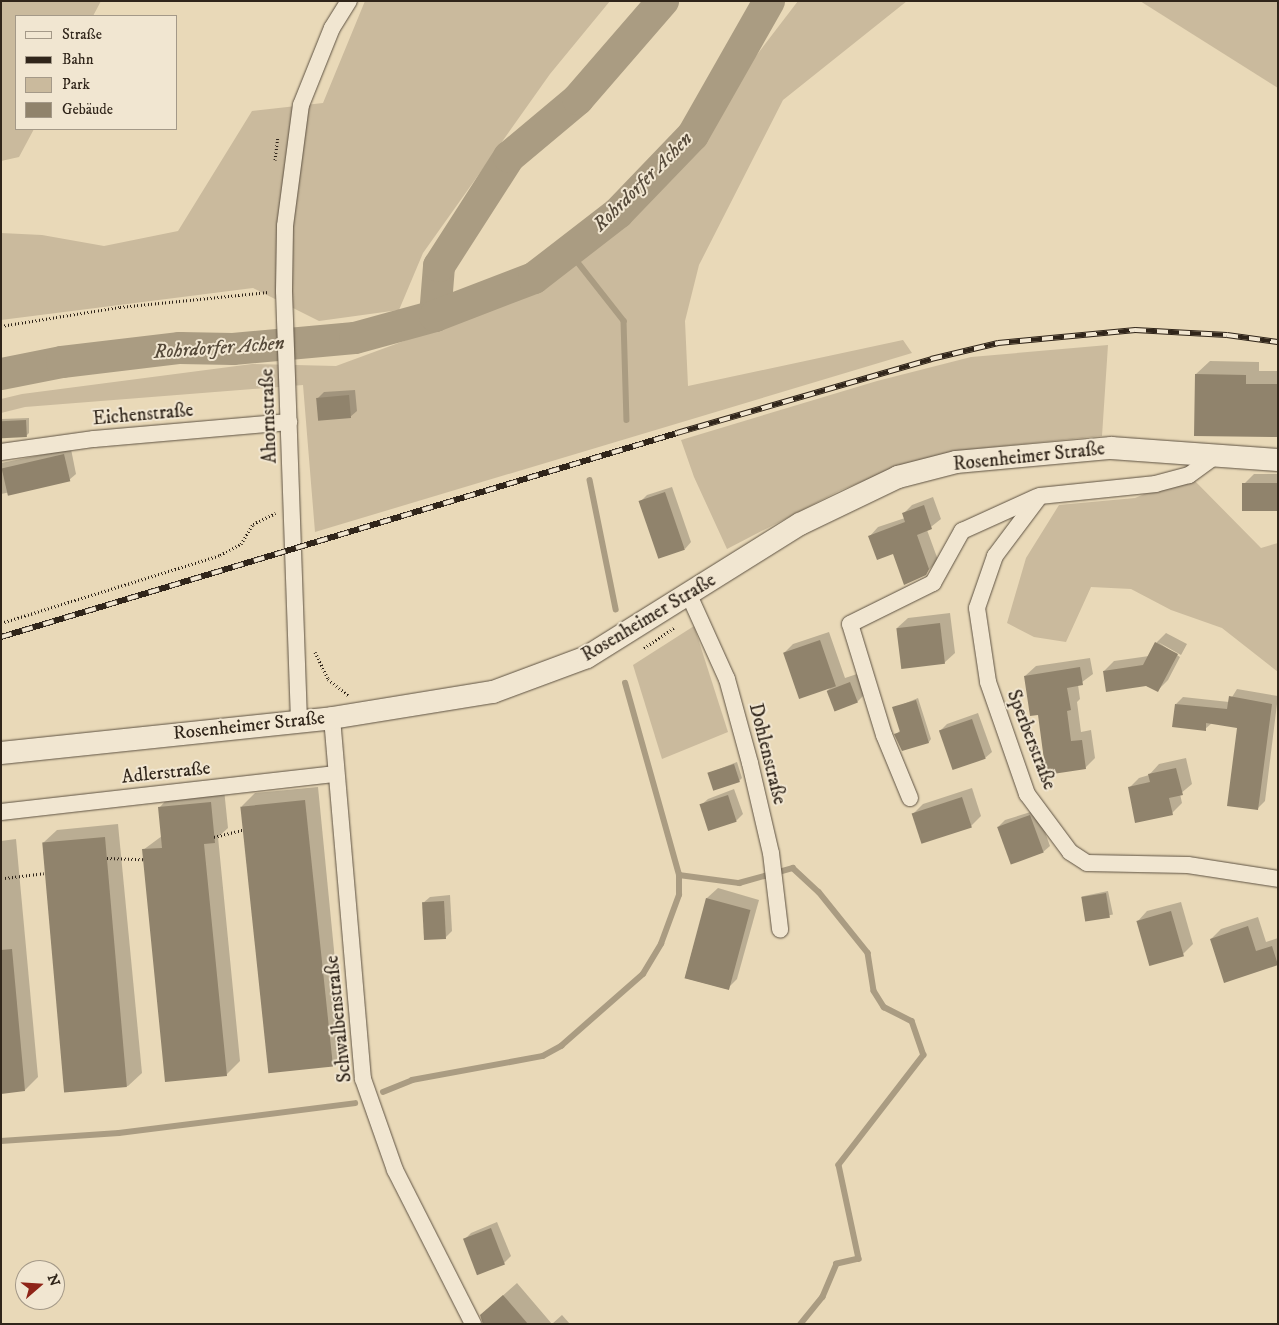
<!DOCTYPE html>
<html>
<head>
<meta charset="utf-8">
<style>
  body { margin:0 }
  #map { position:relative; width:1279px; height:1325px; overflow:hidden; background:#e9d9b8; font-family:"IM FELL DW Pica",serif }
  div>[style] { position:absolute }
  [style*='--x'] { left:calc(var(--x)*1px); top:calc(var(--y)*1px); width:calc(var(--w)*1px); rotate:calc(var(--a)*1deg) }
  .green>* { inset:0; background:#caba9d }
  .shadow>* { inset:0; background:#0003; transform-origin:0 0 }
  .stream>* { height:5.5px; margin:-2.75px; padding:0 2.75px; transform-origin:2.75px; border-radius:2.75px; background:#aa9c82 }
  .river>* { height:32px; margin:-16px; padding:0 16px; transform-origin:16px; border-radius:16px; background:#aa9c82 }
  .building>* { inset:0; background:#90836c; transform-origin:0 0 }
  .path>* { height:3px; margin-top:-1.5px; transform-origin:0; background:repeating-linear-gradient(90deg,#30251a 0 1px,transparent 0 3.5px) }
  .roads { filter:drop-shadow(0 0 1px #5e5242) drop-shadow(0 0 1px #5e5242) }
  .minor>* { height:16px; margin:-8px; padding:0 8px; transform-origin:8px; border-radius:8px; background:#f1e6d1 }
  .secondary>* { height:22px; margin:-11px; padding:0 11px; transform-origin:11px; border-radius:11px; background:#f1e6d1 }
  .rail>* { height:5.5px; margin-top:-2.75px; transform-origin:0; background:repeating-linear-gradient(90deg,#f1e6d1 0 11px,#30251a 0 22px); box-sizing:border-box; border-block:1px solid #30251a }
  span { translate:-50% -50%; white-space:nowrap; text-align:center; line-height:1.15; -webkit-text-stroke:4px #f1e6d1; paint-order:stroke }
  .street-label { font-size:19px; color:#30251a }
  .water-label { font-size:20px; color:#554939; font-style:italic }
  .frame { position:absolute; inset:0; border:2px solid #30251a; pointer-events:none }
  .legend { position:absolute; left:15px; top:15px; width:162px; height:115px; box-sizing:border-box; background:#f1e6d1; border:1px solid #a49988; margin:0; padding:6px 9px; list-style:none; font-size:15px; color:#30251a }
  .legend li { display:flex; align-items:center; gap:10px; height:25px }
  .legend b { width:25px; border:1px solid #a49988 }
  .north { position:absolute; left:15px; top:1260px; width:50px; height:50px; box-sizing:border-box; background:#f1e6d1; border:1px solid #a49988; border-radius:50%; rotate:71deg; font-size:14px; font-weight:700; line-height:20px; text-align:center; color:#30251a }
  .north::after { content:''; display:block; margin:auto; width:18px; height:22px; background:#8f2418; clip-path:polygon(50% 0,100% 100%,50% 72%,0 100%) }
</style>
</head>
<body>
<div id="map">
  <div class="green">
    <div style="clip-path:polygon(1px 1px,101px 1px,93px 16px,16px 16px,16px 129px,34px 129px,19px 157px,1px 161px)"></div>
    <div style="clip-path:polygon(365px 1px,610px 1px,550px 74px,423px 253px,399px 310px,319px 321px,253px 288px,1px 320px,1px 233px,42px 235px,104px 246px,178px 231px,252px 111px,323px 103px)"></div>
    <div style="clip-path:polygon(798px 1px,907px 1px,783px 100px,699px 265px,685px 321px,688px 386px,903px 340px,912px 353px,315px 532px,303px 385px,25px 407px,1px 413px,1px 399px,22px 394px,252px 364px,336px 366px,537px 292px,700px 129px)"></div>
    <div style="clip-path:polygon(1140px 1px,1278px 1px,1278px 88px)"></div>
    <div style="clip-path:polygon(1108px 345px,1102px 436px,975px 449px,905px 464px,839px 491px,727px 549px,694px 477px,681px 440px,877px 381px,971px 357px)"></div>
    <div style="clip-path:polygon(1189px 475px,1261px 548px,1278px 543px,1278px 672px,1222px 628px,1171px 610px,1131px 589px,1091px 587px,1066px 642px,1034px 637px,1007px 623px,1026px 558px,1059px 505px,1135px 498px)"></div>
    <div style="clip-path:polygon(694px 626px,728px 732px,662px 759px,633px 665px)"></div>
  </div>
  <div class="shadow">
    <div style="clip-path:polygon(1210px 361px,1259px 362px,1259px 371px,1278px 371px,1278px 436px,1196px 374px)"></div>
    <div style="clip-path:polygon(355px 390px,357px 411px,350px 417px,317px 399px,324px 392px)"></div>
    <div style="clip-path:polygon(29px 418px,29px 433px,26px 436px,1px 437px,1px 419px)"></div>
    <div style="clip-path:polygon(71px 449px,76px 474px,69px 480px,1px 494px,1px 463px)"></div>
    <div style="clip-path:polygon(1254px 474px,1278px 474px,1278px 509px,1244px 484px)"></div>
    <div style="clip-path:polygon(672px 487px,691px 542px,685px 549px,640px 502px,647px 495px)"></div>
    <div style="clip-path:polygon(933px 497px,941px 519px,927px 530px,938px 560px,925px 574px,869px 537px,878px 527px,905px 518px,903px 514px,912px 505px)"></div>
    <div style="clip-path:polygon(950px 613px,955px 653px,944px 663px,897px 628px,908px 618px)"></div>
    <div style="clip-path:polygon(829px 632px,845px 678px,860px 673px,867px 692px,857px 702px,827px 691px,831px 687px,784px 653px,793px 644px)"></div>
    <div style="clip-path:polygon(1166px 633px,1187px 644px,1181px 655px,1158px 642px,1180px 657px,1168px 680px,1158px 690px,1104px 671px,1114px 661px,1149px 656px,1156px 643px)"></div>
    <div style="clip-path:polygon(1090px 658px,1093px 674px,1078px 685px,1080px 699px,1077px 702px,1081px 732px,1091px 730px,1095px 758px,1085px 768px,1039px 714px,1025px 676px,1036px 666px)"></div>
    <div style="clip-path:polygon(1237px 689px,1278px 696px,1265px 801px,1258px 808px,1238px 727px,1212px 723px,1205px 729px,1176px 704px,1183px 697px,1229px 702px)"></div>
    <div style="clip-path:polygon(918px 698px,931px 739px,929px 742px,896px 734px,901px 730px,894px 708px)"></div>
    <div style="clip-path:polygon(978px 713px,992px 752px,985px 758px,940px 731px,947px 724px)"></div>
    <div style="clip-path:polygon(1186px 758px,1192px 784px,1180px 794px,1182px 803px,1172px 813px,1129px 788px,1139px 778px,1149px 775px,1159px 764px)"></div>
    <div style="clip-path:polygon(737px 762px,742px 778px,739px 781px,709px 773px)"></div>
    <div style="clip-path:polygon(318px 787px,344px 1052px,330px 1066px,242px 806px,255px 793px)"></div>
    <div style="clip-path:polygon(972px 788px,981px 816px,971px 826px,913px 814px,923px 804px)"></div>
    <div style="clip-path:polygon(224px 789px,228px 828px,218px 837px,240px 1061px,226px 1075px,143px 850px,162px 836px,159px 808px,172px 794px)"></div>
    <div style="clip-path:polygon(734px 789px,743px 814px,736px 821px,701px 805px,708px 799px)"></div>
    <div style="clip-path:polygon(1037px 810px,1050px 846px,1043px 852px,999px 826px,1005px 820px)"></div>
    <div style="clip-path:polygon(118px 824px,142px 1073px,128px 1086px,67px 1092px,43px 843px,57px 830px)"></div>
    <div style="clip-path:polygon(16px 839px,38px 1077px,25px 1090px,1px 1092px,1px 841px)"></div>
    <div style="clip-path:polygon(718px 888px,759px 900px,737px 979px,727px 989px,685px 978px,707px 898px)"></div>
    <div style="left:1108px;top:891px;width:24px;height:27px;rotate:78deg"></div>
    <div style="clip-path:polygon(450px 895px,452px 931px,445px 938px,423px 903px,430px 897px)"></div>
    <div style="clip-path:polygon(1181px 902px,1193px 944px,1183px 954px,1137px 922px,1147px 911px)"></div>
    <div style="clip-path:polygon(1258px 917px,1266px 942px,1278px 938px,1278px 964px,1225px 981px,1211px 939px,1221px 929px)"></div>
    <div style="clip-path:polygon(497px 1222px,511px 1256px,504px 1263px,465px 1239px,471px 1233px)"></div>
    <div style="clip-path:polygon(517px 1283px,552px 1324px,562px 1315px,570px 1324px,484px 1324px,481px 1315px)"></div>
  </div>
  <div class="stream">
    <div style="--x:569;--y:251;--w:89;--a:51.8"></div>
    <div style="--x:624;--y:321;--w:99;--a:88.3"></div>
    <div style="--x:590;--y:480;--w:132;--a:78.6"></div>
    <div style="--x:679;--y:875;--w:61;--a:7.6"></div>
    <div style="--x:739;--y:883;--w:56;--a:-15.5"></div>
    <div style="--x:793;--y:868;--w:35;--a:43"></div>
    <div style="--x:819;--y:892;--w:78;--a:51.2"></div>
    <div style="--x:868;--y:953;--w:38;--a:81"></div>
    <div style="--x:874;--y:991;--w:19;--a:58"></div>
    <div style="--x:884;--y:1007;--w:31;--a:27"></div>
    <div style="--x:912;--y:1021;--w:36;--a:71"></div>
    <div style="--x:924;--y:1055;--w:139;--a:127.7"></div>
    <div style="--x:839;--y:1165;--w:96;--a:78"></div>
    <div style="--x:859;--y:1259;--w:23;--a:167"></div>
    <div style="--x:837;--y:1264;--w:36;--a:113"></div>
    <div style="--x:823;--y:1297;--w:35;--a:129"></div>
    <div style="--x:383;--y:1092;--w:31;--a:-22"></div>
    <div style="--x:412;--y:1080;--w:133;--a:-10.4"></div>
    <div style="--x:543;--y:1056;--w:21;--a:-29"></div>
    <div style="--x:561;--y:1046;--w:109;--a:-41.3"></div>
    <div style="--x:643;--y:974;--w:35;--a:-59"></div>
    <div style="--x:661;--y:944;--w:52;--a:-69.8"></div>
    <div style="--x:679;--y:895;--w:20;--a:-90"></div>
    <div style="--x:679;--y:875;--w:199;--a:-105.7"></div>
    <div style="--x:1;--y:1141;--w:118;--a:-3.9"></div>
    <div style="--x:119;--y:1133;--w:238;--a:-7.2"></div>
  </div>
  <div class="river">
    <div style="--x:435;--y:316;--w:50;--a:-85.4"></div>
    <div style="--x:439;--y:266;--w:130;--a:-57.3"></div>
    <div style="--x:509;--y:157;--w:90;--a:-40"></div>
    <div style="--x:578;--y:99;--w:130;--a:-49.1"></div>
    <div style="--x:1;--y:374;--w:62;--a:-11.1"></div>
    <div style="--x:62;--y:362;--w:119;--a:-6.8"></div>
    <div style="--x:180;--y:348;--w:53;--a:1.1"></div>
    <div style="--x:233;--y:349;--w:122;--a:-5.2"></div>
    <div style="--x:355;--y:338;--w:83;--a:-15.4"></div>
    <div style="--x:435;--y:316;--w:106;--a:-21"></div>
    <div style="--x:534;--y:278;--w:106;--a:-37.7"></div>
    <div style="--x:618;--y:213;--w:108;--a:-46.1"></div>
    <div style="--x:693;--y:135;--w:154;--a:-60.4"></div>
  </div>
  <div class="building">
    <div style="clip-path:polygon(1195px 374px,1246px 375px,1246px 384px,1278px 384px,1278px 437px,1194px 436px)"></div>
    <div style="left:349px;top:395px;width:23px;height:33px;rotate:85deg"></div>
    <div style="left:26px;top:420px;width:17px;height:25px;rotate:87deg"></div>
    <div style="left:64px;top:454px;width:28px;height:64px;rotate:77deg"></div>
    <div style="left:1278px;top:483px;width:28px;height:36px;rotate:90deg"></div>
    <div style="left:665px;top:492px;width:61px;height:28px;rotate:71deg"></div>
    <div style="clip-path:polygon(924px 505px,932px 529px,917px 535px,929px 569px,926px 575px,904px 585px,893px 554px,877px 560px,868px 536px,905px 522px,902px 513px)"></div>
    <div style="left:940px;top:623px;width:41px;height:44px;rotate:83deg"></div>
    <div style="left:820px;top:640px;width:49px;height:39px;rotate:71deg"></div>
    <div style="clip-path:polygon(1155px 642px,1178px 654px,1158px 692px,1146px 686px,1106px 692px,1103px 671px,1143px 665px)"></div>
    <div style="clip-path:polygon(1080px 667px,1083px 685px,1067px 688px,1071px 710px,1067px 711px,1071px 741px,1082px 740px,1086px 769px,1046px 775px,1038px 715px,1030px 716px,1024px 676px)"></div>
    <div style="left:850px;top:682px;width:22px;height:25px;rotate:69deg"></div>
    <div style="clip-path:polygon(1229px 696px,1272px 704px,1258px 810px,1227px 806px,1237px 728px,1206px 723px,1206px 731px,1172px 727px,1175px 704px,1227px 709px)"></div>
    <div style="clip-path:polygon(916px 700px,929px 743px,902px 751px,894px 734px,900px 732px,892px 707px)"></div>
    <div style="left:972px;top:719px;width:42px;height:35px;rotate:71deg"></div>
    <div style="left:734px;top:764px;width:19px;height:28px;rotate:72deg"></div>
    <div style="clip-path:polygon(1176px 768px,1183px 795px,1169px 798px,1173px 815px,1135px 823px,1128px 787px,1150px 782px,1148px 774px)"></div>
    <div style="left:728px;top:795px;width:28px;height:30px;rotate:72deg"></div>
    <div style="left:962px;top:797px;width:32px;height:53px;rotate:72deg"></div>
    <div style="left:305px;top:800px;width:268px;height:65px;rotate:84deg"></div>
    <div style="clip-path:polygon(211px 802px,215px 843px,204px 844px,227px 1076px,165px 1082px,142px 849px,162px 848px,158px 807px)"></div>
    <div style="left:1030px;top:815px;width:40px;height:35px;rotate:70deg"></div>
    <div style="left:105px;top:837px;width:251px;height:63px;rotate:85deg"></div>
    <div style="left:1106px;top:893px;width:25px;height:25px;rotate:81deg"></div>
    <div style="left:706px;top:898px;width:46px;height:83px;rotate:15deg"></div>
    <div style="left:444px;top:901px;width:38px;height:22px;rotate:87deg"></div>
    <div style="left:1171px;top:911px;width:47px;height:36px;rotate:74deg"></div>
    <div style="clip-path:polygon(1248px 926px,1256px 951px,1272px 946px,1278px 965px,1224px 983px,1210px 939px)"></div>
    <div style="clip-path:polygon(12px 949px,25px 1091px,1px 1094px,1px 950px)"></div>
    <div style="left:491px;top:1228px;width:39px;height:30px;rotate:69deg"></div>
    <div style="clip-path:polygon(503px 1295px,528px 1324px,483px 1324px,480px 1315px)"></div>
  </div>
  <div class="path">
    <div style="--x:275;--y:160;--w:23;--a:-83"></div>
    <div style="--x:1;--y:326;--w:121;--a:-9.1"></div>
    <div style="--x:120;--y:307;--w:149;--a:-5.8"></div>
    <div style="--x:1;--y:623;--w:229;--a:-17.2"></div>
    <div style="--x:220;--y:555;--w:24;--a:-28"></div>
    <div style="--x:241;--y:544;--w:23;--a:-59"></div>
    <div style="--x:253;--y:524;--w:25;--a:-26"></div>
    <div style="--x:644;--y:648;--w:36;--a:-34"></div>
    <div style="--x:315;--y:652;--w:30;--a:64"></div>
    <div style="--x:328;--y:679;--w:26;--a:39"></div>
    <div style="--x:214;--y:837;--w:30;--a:-14"></div>
    <div style="--x:107;--y:858;--w:36;--a:2"></div>
    <div style="--x:5;--y:878;--w:39;--a:-7"></div>
  </div>
  <div class="roads">
    <div class="minor">
      <div style="--x:1;--y:452;--w:94;--a:-8"></div>
      <div style="--x:94;--y:439;--w:196;--a:-5"></div>
      <div style="--x:1218;--y:454;--w:36;--a:144"></div>
      <div style="--x:1189;--y:475;--w:34;--a:165"></div>
      <div style="--x:1156;--y:484;--w:117;--a:174.1"></div>
      <div style="--x:1040;--y:496;--w:75;--a:126.9"></div>
      <div style="--x:995;--y:556;--w:55;--a:109.1"></div>
      <div style="--x:977;--y:608;--w:75;--a:81.5"></div>
      <div style="--x:988;--y:682;--w:119;--a:70.8"></div>
      <div style="--x:1027;--y:794;--w:72;--a:53.4"></div>
      <div style="--x:1070;--y:852;--w:20;--a:33"></div>
      <div style="--x:1087;--y:863;--w:101;--a:1.1"></div>
      <div style="--x:1188;--y:865;--w:91;--a:8.8"></div>
      <div style="--x:689;--y:595;--w:92;--a:65.7"></div>
      <div style="--x:727;--y:679;--w:87;--a:74.7"></div>
      <div style="--x:750;--y:763;--w:92;--a:76.9"></div>
      <div style="--x:771;--y:853;--w:77;--a:83.2"></div>
      <div style="--x:332;--y:718;--w:362;--a:85.1"></div>
      <div style="--x:363;--y:1079;--w:96;--a:70.6"></div>
      <div style="--x:395;--y:1170;--w:173;--a:63.1"></div>
      <div style="--x:299;--y:721;--w:430;--a:-92"></div>
      <div style="--x:284;--y:291;--w:65;--a:-89.1"></div>
      <div style="--x:285;--y:226;--w:122;--a:-82.5"></div>
      <div style="--x:301;--y:105;--w:83;--a:-68.1"></div>
      <div style="--x:332;--y:28;--w:32;--a:-58"></div>
      <div style="--x:910;--y:798;--w:68;--a:-112.4"></div>
      <div style="--x:884;--y:735;--w:116;--a:-107"></div>
      <div style="--x:850;--y:624;--w:93;--a:-26.3"></div>
      <div style="--x:933;--y:583;--w:60;--a:-60.9"></div>
      <div style="--x:962;--y:531;--w:82;--a:-24.4"></div>
      <div style="--x:1;--y:812;--w:337;--a:-6.5"></div>
    </div>
    <div class="secondary">
      <div style="--x:1;--y:753;--w:333;--a:-6"></div>
      <div style="--x:332;--y:718;--w:163;--a:-9.2"></div>
      <div style="--x:493;--y:692;--w:100;--a:-20.4"></div>
      <div style="--x:587;--y:657;--w:251;--a:-32"></div>
      <div style="--x:800;--y:524;--w:109;--a:-25.6"></div>
      <div style="--x:898;--y:477;--w:60;--a:-14.5"></div>
      <div style="--x:956;--y:462;--w:156;--a:-5.2"></div>
      <div style="--x:1111;--y:448;--w:167;--a:4.1"></div>
    </div>
  </div>
  <div class="rail">
    <div style="--x:1;--y:637;--w:706;--a:-16.79"></div>
    <div style="--x:677;--y:433;--w:265;--a:-16.2"></div>
    <div style="--x:931;--y:359;--w:69;--a:-13.4"></div>
    <div style="--x:998;--y:343;--w:138;--a:-5.4"></div>
    <div style="--x:1135;--y:330;--w:92;--a:3.1"></div>
    <div style="--x:1227;--y:335;--w:51;--a:7.8"></div>
  </div>
  <div class="street-label">
    <span style="left:143px;top:415px;rotate:-5deg">Eichenstraße</span>
    <span style="left:269px;top:416px;rotate:-92deg">Ahornstraße</span>
    <span style="left:1029px;top:457px;rotate:-6deg">Rosenheimer Straße</span>
    <span style="left:649px;top:618px;rotate:-31deg">Rosenheimer Straße</span>
    <span style="left:249px;top:726px;rotate:-6deg">Rosenheimer Straße</span>
    <span style="left:1031px;top:740px;rotate:69deg">Sperberstraße</span>
    <span style="left:767px;top:754px;rotate:76deg">Dohlenstraße</span>
    <span style="left:166px;top:773px;rotate:-6deg">Adlerstraße</span>
    <span style="left:339px;top:1019px;rotate:-96deg">Schwalbenstraße</span>
  </div>
  <div class="water-label">
    <span style="left:643px;top:182px;rotate:-45deg">Rohrdorfer Achen</span>
    <span style="left:219px;top:348px;rotate:-4deg">Rohrdorfer Achen</span>
  </div>
  <div class="frame"></div>
  <ul class="legend">
  <li><b style="height:6px;background:#f1e6d1"></b>Straße</li>
  <li><b style="height:6px;background:#30251a"></b>Bahn</li>
  <li><b style="height:14px;background:#caba9d"></b>Park</li>
  <li><b style="height:14px;background:#90836c"></b>Gebäude</li>
  </ul>
  <div class="north">N</div>
</div>
</body>
</html>
